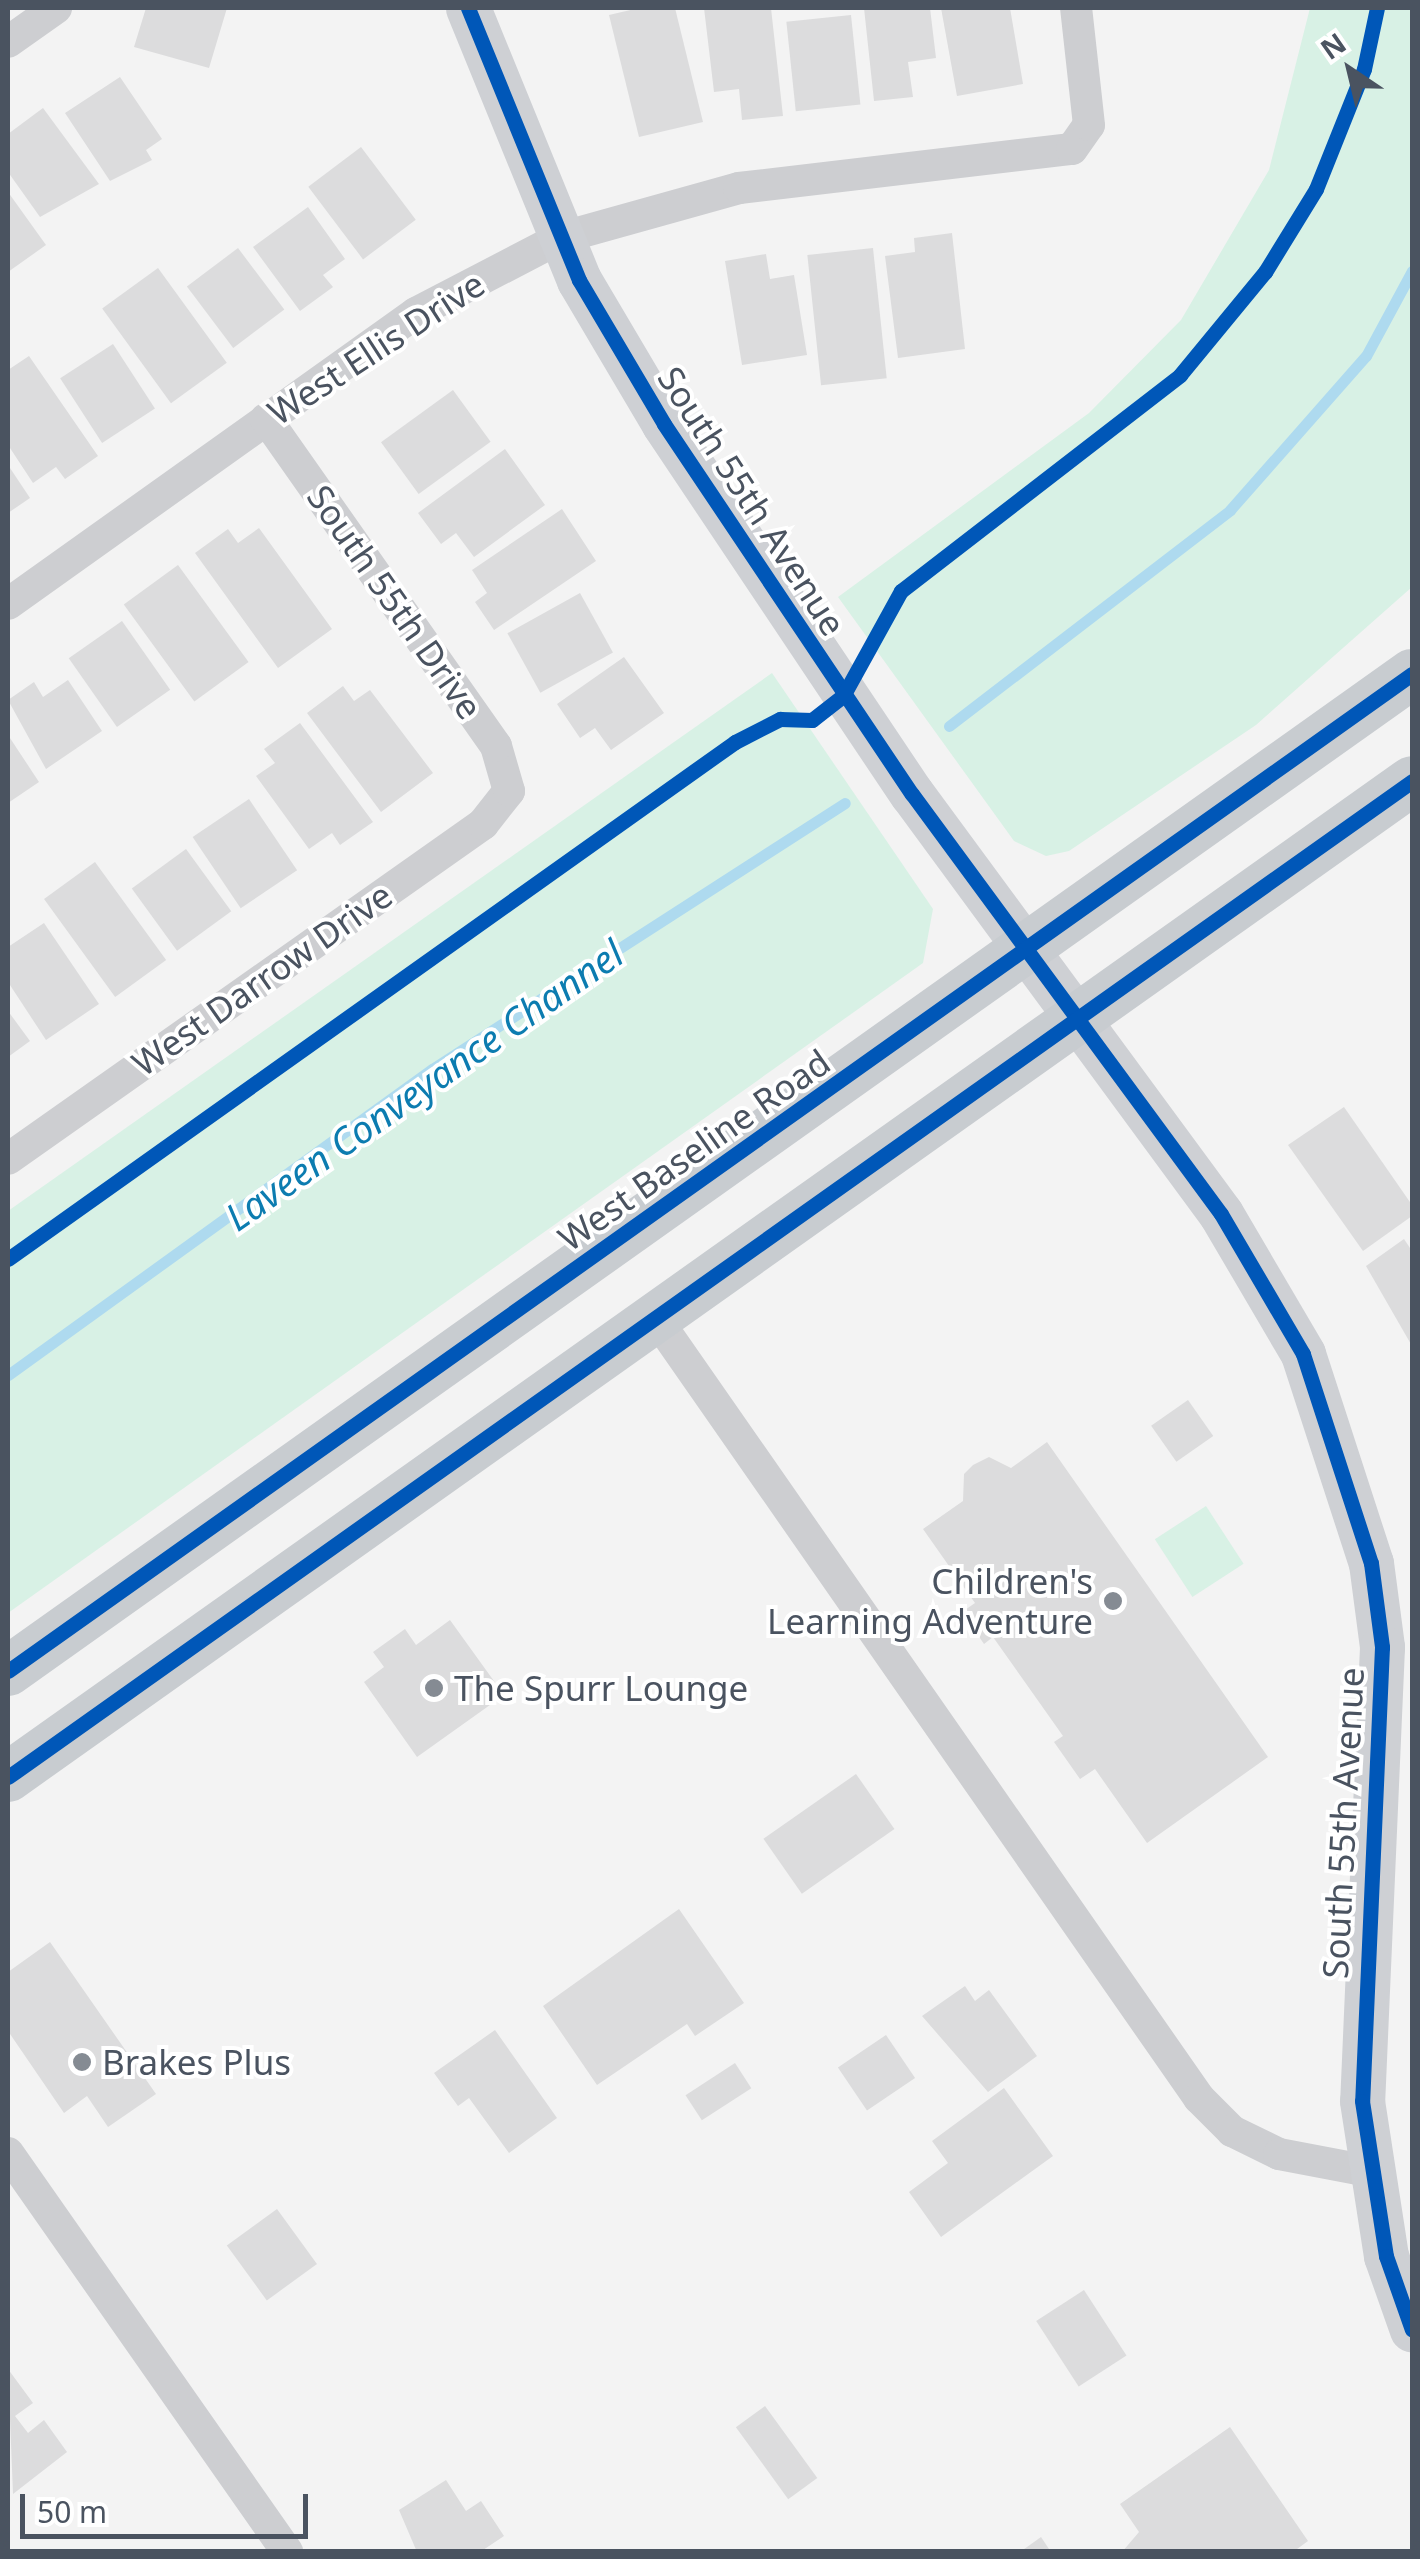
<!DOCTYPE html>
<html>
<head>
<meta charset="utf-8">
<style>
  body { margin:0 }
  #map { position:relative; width:1420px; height:2559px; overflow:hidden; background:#f3f3f3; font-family:"Noto Sans",sans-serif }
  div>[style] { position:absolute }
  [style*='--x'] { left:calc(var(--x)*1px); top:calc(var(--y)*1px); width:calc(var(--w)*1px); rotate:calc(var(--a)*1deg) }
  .green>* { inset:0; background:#d8f1e5; transform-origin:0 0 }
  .stream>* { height:11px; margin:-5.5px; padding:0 5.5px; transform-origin:5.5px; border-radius:5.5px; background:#aedaef }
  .building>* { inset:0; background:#dcdcdd; transform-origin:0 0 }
  .street>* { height:32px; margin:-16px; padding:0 16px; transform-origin:16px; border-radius:16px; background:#cdced1 }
  .secondary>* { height:45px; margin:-22.5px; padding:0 22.5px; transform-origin:22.5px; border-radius:22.5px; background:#ced0d4 }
  .primary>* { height:50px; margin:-25px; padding:0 25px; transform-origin:25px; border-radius:25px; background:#c8ccd0 }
  .cycleway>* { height:15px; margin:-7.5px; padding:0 7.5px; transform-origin:7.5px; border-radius:7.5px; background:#0057b8 }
  .dots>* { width:28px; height:28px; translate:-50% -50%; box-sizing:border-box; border:5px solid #fff; border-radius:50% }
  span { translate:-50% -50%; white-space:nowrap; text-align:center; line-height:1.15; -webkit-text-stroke:8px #fff; paint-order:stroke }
  .street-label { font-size:35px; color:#4a5360 }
  .poi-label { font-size:35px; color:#4a5360 }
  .right { translate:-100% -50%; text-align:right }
  .left { translate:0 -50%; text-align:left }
  .water-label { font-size:38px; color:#0c7cb0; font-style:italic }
  .frame { position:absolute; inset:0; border:10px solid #4a5360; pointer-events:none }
  .north { position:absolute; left:1300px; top:20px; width:100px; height:100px; -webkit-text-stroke:8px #fff; paint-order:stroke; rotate:325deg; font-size:28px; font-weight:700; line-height:40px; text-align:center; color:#4a5360 }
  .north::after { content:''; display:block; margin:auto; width:35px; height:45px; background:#4a5360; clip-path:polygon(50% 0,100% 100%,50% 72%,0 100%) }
  .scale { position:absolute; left:20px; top:2494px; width:288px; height:45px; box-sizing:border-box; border:5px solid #4a5360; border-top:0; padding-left:12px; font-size:30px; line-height:35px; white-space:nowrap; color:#4a5360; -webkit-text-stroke:8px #fff; paint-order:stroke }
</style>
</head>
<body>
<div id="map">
  <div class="green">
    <div style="clip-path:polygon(1310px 8px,1412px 8px,1412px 587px,1256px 725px,1069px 851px,1046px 856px,1014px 841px,838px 597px,1089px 413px,1181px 320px,1269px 170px)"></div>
    <div style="clip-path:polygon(772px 673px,933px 909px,923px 963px,8px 1613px,8px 1211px)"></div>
    <div style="left:1206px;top:1506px;width:69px;height:61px;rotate:57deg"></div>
  </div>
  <div class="stream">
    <div style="--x:949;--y:726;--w:354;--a:-37.5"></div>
    <div style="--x:1230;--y:510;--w:205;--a:-48.6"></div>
    <div style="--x:1366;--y:356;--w:97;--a:-61.6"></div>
    <div style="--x:8;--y:1375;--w:523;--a:-35.82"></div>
    <div style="--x:432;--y:1069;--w:491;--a:-32.8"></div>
  </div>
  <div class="building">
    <div style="clip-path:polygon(146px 8px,227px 8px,209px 68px,134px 47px)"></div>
    <div style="clip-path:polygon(639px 8px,675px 8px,703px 122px,639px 137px,609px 15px)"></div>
    <div style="clip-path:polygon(704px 8px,771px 8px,783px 116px,742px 120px,739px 89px,714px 92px)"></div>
    <div style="clip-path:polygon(864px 8px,930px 8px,936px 58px,908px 62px,913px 97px,874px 101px)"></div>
    <div style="clip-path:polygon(941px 8px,1010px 8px,1023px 84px,957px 96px)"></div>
    <div style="left:851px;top:15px;width:90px;height:65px;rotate:84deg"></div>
    <div style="clip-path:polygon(120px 77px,162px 139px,146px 150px,152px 160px,110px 181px,65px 113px)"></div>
    <div style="clip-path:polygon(43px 108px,99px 184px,40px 217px,8px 172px,8px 134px)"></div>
    <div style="left:361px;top:147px;width:91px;height:66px;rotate:53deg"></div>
    <div style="clip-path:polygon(8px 192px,46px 245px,8px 272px)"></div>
    <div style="clip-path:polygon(308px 207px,345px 259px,323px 275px,333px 287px,300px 311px,253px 247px)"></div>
    <div style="clip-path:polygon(952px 233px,965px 349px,898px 358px,885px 256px,915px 252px,914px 238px)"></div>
    <div style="left:238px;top:248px;width:77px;height:64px;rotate:53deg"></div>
    <div style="left:873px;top:248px;width:131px;height:66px;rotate:84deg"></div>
    <div style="clip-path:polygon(766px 254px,770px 279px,794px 275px,807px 355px,742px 365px,725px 261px)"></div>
    <div style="left:158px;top:268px;width:117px;height:69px;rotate:54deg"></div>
    <div style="left:113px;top:344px;width:77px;height:63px;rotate:57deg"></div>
    <div style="clip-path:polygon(29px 356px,98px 456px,65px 479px,56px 467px,33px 483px,8px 445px,8px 370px)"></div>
    <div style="left:453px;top:390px;width:64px;height:89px;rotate:54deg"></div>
    <div style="clip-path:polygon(505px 449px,545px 505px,474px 557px,456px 533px,441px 544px,418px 513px)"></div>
    <div style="clip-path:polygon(8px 465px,30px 498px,8px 513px)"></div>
    <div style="clip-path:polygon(562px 509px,596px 561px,494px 630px,475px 602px,487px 593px,472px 570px)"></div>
    <div style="clip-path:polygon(259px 528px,332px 629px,278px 668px,195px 553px,228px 529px,238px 543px)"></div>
    <div style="left:178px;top:565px;width:120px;height:67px;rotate:54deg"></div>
    <div style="left:580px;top:593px;width:68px;height:83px;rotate:61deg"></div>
    <div style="left:122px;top:621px;width:84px;height:65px;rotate:55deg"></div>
    <div style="clip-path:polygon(624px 657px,664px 713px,611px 750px,595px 728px,580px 738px,557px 704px)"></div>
    <div style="clip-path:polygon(68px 680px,102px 731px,46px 769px,8px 700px,34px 682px,43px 697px)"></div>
    <div style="clip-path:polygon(343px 686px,354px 701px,370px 690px,433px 773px,381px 812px,307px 713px)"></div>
    <div style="clip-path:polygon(300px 723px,373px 822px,340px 845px,332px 833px,309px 849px,256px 776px,275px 763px,264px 749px)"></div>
    <div style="clip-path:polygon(8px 735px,39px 782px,8px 803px)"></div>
    <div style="left:249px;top:799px;width:86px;height:68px;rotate:56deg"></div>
    <div style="left:186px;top:849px;width:77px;height:67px;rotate:54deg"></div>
    <div style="left:95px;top:862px;width:121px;height:63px;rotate:54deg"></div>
    <div style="clip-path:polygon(44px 923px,99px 1004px,46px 1040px,8px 982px,8px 947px)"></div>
    <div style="clip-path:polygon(8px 1011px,30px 1041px,8px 1057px)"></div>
    <div style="clip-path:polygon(1344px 1107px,1412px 1205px,1412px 1216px,1363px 1251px,1288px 1145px)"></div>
    <div style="clip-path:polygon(1404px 1239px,1412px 1251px,1412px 1346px,1366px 1266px)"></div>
    <div style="left:1188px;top:1400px;width:44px;height:45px;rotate:55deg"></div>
    <div style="clip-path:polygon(1047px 1442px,1268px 1757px,1147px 1843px,1095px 1769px,1080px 1779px,1054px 1742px,1063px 1736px,993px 1637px,984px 1644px,962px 1612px,975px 1603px,923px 1529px,963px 1501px,964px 1474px,973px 1465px,989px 1457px,1011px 1468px)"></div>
    <div style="clip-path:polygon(450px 1620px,504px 1695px,417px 1757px,364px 1682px,384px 1667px,373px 1652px,405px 1629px,416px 1645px)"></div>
    <div style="left:856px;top:1774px;width:67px;height:113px;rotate:55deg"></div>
    <div style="clip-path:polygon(679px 1909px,744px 2003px,695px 2036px,687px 2024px,597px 2085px,543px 2006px)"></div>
    <div style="clip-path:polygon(50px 1942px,156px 2094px,108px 2127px,87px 2096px,64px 2113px,8px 2031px,8px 1972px)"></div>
    <div style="clip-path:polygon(965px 1986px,975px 2001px,989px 1990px,1037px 2056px,988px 2092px,922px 2016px)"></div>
    <div style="clip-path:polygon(495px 2030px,557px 2118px,509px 2153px,469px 2098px,458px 2106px,434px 2073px)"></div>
    <div style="left:886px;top:2035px;width:52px;height:58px;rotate:56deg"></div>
    <div style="left:735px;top:2063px;width:30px;height:59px;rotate:57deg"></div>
    <div style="clip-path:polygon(1004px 2088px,1053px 2156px,941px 2237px,909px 2192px,948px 2163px,932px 2141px)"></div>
    <div style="left:277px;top:2209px;width:68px;height:62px;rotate:54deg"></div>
    <div style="left:1084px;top:2290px;width:78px;height:57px;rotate:57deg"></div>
    <div style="clip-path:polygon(8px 2369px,33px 2403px,15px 2416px,28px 2433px,44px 2420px,67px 2452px,13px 2494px)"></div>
    <div style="left:765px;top:2406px;width:89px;height:36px;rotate:54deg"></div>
    <div style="clip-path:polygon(1230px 2427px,1308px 2541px,1293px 2552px,1122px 2552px,1139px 2532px,1120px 2504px)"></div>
    <div style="clip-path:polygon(446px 2480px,466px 2511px,481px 2501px,504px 2536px,480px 2552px,417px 2552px,399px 2510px)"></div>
    <div style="clip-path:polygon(1041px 2537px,1051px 2552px,1020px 2552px)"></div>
  </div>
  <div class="street">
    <div style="--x:8;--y:42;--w:59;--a:-35.3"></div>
    <div style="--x:8;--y:604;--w:501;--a:-35.5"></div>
    <div style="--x:416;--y:313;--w:162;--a:-27.5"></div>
    <div style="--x:560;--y:238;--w:186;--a:-15.6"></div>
    <div style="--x:739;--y:188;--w:335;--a:-6.7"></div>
    <div style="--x:1072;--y:149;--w:29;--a:-55"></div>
    <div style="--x:1089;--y:125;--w:118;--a:-96.3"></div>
    <div style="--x:8;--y:1159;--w:581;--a:-35.19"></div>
    <div style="--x:483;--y:824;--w:42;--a:-51.8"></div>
    <div style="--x:509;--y:791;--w:47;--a:-106.1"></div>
    <div style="--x:496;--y:746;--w:400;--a:-125.1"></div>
    <div style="--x:655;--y:1317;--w:952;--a:55.14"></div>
    <div style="--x:1199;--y:2098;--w:47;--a:45"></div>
    <div style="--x:1232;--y:2131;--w:52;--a:26.1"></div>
    <div style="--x:1279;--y:2154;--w:91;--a:10.8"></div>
    <div style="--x:8;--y:2153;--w:487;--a:55"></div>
  </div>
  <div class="secondary">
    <div style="--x:468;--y:8;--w:294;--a:67.8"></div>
    <div style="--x:579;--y:280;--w:167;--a:59.4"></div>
    <div style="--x:664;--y:424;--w:445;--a:56.2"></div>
    <div style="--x:912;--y:794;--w:521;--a:53.66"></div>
    <div style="--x:1221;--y:1214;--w:162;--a:59.6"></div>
    <div style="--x:1303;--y:1354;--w:220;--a:72"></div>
    <div style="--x:1371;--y:1563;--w:85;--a:82.5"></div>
    <div style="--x:1382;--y:1647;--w:454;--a:92.5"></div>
    <div style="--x:1362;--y:2101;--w:157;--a:81.2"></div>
    <div style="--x:1386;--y:2256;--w:78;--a:70.6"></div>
  </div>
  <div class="primary">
    <div style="--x:8;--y:1671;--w:1722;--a:-35.38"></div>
    <div style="--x:8;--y:1777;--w:1721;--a:-35.35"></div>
  </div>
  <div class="cycleway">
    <div style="--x:468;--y:8;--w:294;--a:67.8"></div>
    <div style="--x:579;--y:280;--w:167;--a:59.4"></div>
    <div style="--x:664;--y:424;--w:445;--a:56.2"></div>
    <div style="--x:912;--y:794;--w:521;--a:53.66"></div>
    <div style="--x:1221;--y:1214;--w:162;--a:59.6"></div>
    <div style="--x:1303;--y:1354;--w:220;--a:72"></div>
    <div style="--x:1371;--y:1563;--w:85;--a:82.5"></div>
    <div style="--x:1382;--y:1647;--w:454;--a:92.5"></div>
    <div style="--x:1362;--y:2101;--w:157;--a:81.2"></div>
    <div style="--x:1386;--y:2256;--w:78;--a:70.6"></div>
    <div style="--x:8;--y:1259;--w:892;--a:-35.42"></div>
    <div style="--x:735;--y:742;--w:51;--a:-27.1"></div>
    <div style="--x:780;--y:719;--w:32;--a:2"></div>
    <div style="--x:812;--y:720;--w:39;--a:-38"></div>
    <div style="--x:843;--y:696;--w:120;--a:-61.1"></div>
    <div style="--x:901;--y:591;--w:353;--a:-37.7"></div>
    <div style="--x:1180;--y:375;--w:134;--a:-50.5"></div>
    <div style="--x:1265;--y:272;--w:97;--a:-58.4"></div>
    <div style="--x:1316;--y:189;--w:129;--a:-68.2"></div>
    <div style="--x:1364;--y:69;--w:62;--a:-78"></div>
    <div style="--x:8;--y:1671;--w:1722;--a:-35.38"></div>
    <div style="--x:8;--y:1777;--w:1721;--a:-35.35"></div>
  </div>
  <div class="dots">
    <div style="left:1113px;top:1601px;background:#858b93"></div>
    <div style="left:434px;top:1688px;background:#858b93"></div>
    <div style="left:82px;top:2062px;background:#858b93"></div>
  </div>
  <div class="street-label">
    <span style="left:376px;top:348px;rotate:-33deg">West Ellis Drive</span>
    <span style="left:752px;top:501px;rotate:57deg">South 55th Avenue</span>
    <span style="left:395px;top:602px;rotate:55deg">South 55th Drive</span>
    <span style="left:262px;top:979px;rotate:-35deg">West Darrow Drive</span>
    <span style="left:694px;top:1150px;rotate:-35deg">West Baseline Road</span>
    <span style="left:1343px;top:1823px;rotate:-87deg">South 55th Avenue</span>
  </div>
  <div class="poi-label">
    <span class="right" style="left:1093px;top:1601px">Children's<br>Learning Adventure</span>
    <span class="left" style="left:454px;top:1688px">The Spurr Lounge</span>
    <span class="left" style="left:102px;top:2062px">Brakes Plus</span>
  </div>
  <div class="water-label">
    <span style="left:424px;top:1085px;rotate:-35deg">Laveen Conveyance Channel</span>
  </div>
  <div class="frame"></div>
  <div class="north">N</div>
  <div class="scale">50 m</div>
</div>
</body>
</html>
